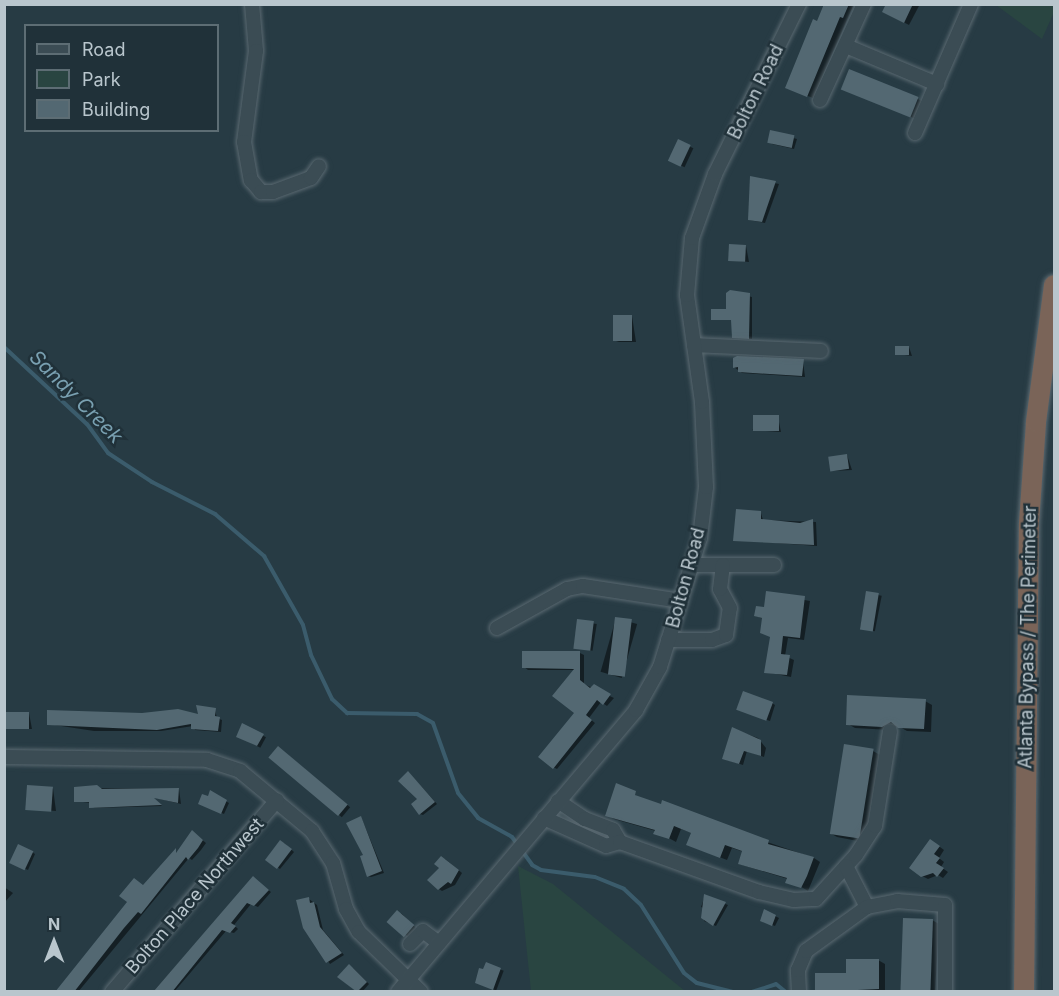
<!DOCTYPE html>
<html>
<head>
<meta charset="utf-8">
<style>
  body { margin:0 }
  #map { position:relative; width:1059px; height:996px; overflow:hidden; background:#273b44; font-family:Inter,sans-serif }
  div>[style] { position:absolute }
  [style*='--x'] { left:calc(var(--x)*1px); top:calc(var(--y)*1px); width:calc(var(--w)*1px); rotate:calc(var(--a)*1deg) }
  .green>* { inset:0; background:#294541 }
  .shadow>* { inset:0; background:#0007; transform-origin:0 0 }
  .stream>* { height:4px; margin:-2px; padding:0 2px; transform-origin:2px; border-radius:2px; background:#3b5c6c }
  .building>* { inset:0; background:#536872; transform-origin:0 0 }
  .roads { filter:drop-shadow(0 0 2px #5a6971) drop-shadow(0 0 2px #5a6971) }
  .minor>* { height:14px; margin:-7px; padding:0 7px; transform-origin:7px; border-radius:7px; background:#3b4c54 }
  .highway>* { height:20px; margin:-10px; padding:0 10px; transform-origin:10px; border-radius:10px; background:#7a6458 }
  span { translate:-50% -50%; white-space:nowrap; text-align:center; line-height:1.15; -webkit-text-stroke:5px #203139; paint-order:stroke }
  .street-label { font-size:18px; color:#b9c6cd }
  .water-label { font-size:20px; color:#79a0b1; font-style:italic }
  .frame { position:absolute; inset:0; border:6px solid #b9c6cd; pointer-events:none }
  .legend { position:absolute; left:24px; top:24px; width:195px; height:108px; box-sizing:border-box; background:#203139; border:2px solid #5d6d74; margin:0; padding:8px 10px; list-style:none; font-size:18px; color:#b9c6cd }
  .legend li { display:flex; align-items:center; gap:12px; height:30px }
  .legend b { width:30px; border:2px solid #5d6d74 }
  .north { position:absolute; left:24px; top:912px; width:60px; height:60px; -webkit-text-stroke:4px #203139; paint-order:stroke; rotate:0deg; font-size:16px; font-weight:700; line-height:24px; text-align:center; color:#b9c6cd }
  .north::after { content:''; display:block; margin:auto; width:21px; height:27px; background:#b9c6cd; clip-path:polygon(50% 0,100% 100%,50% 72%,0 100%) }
</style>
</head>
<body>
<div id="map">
  <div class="green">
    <div style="clip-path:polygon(996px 5px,1054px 5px,1054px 12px,1042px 39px)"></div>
    <div style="clip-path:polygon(518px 866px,553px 884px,685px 991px,531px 991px)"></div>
  </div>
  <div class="shadow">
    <div style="clip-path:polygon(825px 4px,854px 4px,813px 98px,792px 90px)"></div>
    <div style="clip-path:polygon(888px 4px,920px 4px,909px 25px,884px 12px)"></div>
    <div style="clip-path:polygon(847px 91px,918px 99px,923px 102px,916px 119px)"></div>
    <div style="clip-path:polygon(771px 132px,797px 139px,794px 149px,772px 144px)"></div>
    <div style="left:678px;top:141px;width:17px;height:21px;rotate:25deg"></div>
    <div style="clip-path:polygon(752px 178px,779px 184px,765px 223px,749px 220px)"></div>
    <div style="clip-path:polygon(746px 246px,749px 262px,730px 260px)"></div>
    <div style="clip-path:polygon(730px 292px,752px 297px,752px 339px,733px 337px,732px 320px,713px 319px,727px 310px)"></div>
    <div style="clip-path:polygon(632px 316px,636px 342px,619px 342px,616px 341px)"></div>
    <div style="clip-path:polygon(909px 347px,912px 356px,897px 354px)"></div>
    <div style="clip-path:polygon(803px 361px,805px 377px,742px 373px,734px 367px)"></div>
    <div style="clip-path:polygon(778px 417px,781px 432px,752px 430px)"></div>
    <div style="clip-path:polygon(847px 455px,852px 470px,831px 471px)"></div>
    <div style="clip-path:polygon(761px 513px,763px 520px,816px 522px,817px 546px,734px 540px)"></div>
    <div style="clip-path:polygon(767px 593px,810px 601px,804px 640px,788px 638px,785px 656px,794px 660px,791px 677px,766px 672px,771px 637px,764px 619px,756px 616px,765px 608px)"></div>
    <div style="left:867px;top:593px;width:15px;height:36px;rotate:11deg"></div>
    <div style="left:616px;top:618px;width:22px;height:56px;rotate:16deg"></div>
    <div style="left:578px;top:621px;width:19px;height:27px;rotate:9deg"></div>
    <div style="clip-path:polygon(524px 652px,580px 653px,584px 655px,584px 684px,614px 698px,607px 706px,601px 702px,589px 718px,595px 723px,557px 769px,553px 767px,576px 713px,575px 670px,528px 670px,524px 667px)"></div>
    <div style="clip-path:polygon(925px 701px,932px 705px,931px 732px,907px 731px,898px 726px,890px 730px,855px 728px,848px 724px)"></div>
    <div style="clip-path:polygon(772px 703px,775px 705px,770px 721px,742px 711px)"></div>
    <div style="clip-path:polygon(215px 710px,217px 718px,222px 720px,221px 732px,195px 730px,193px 726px,161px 731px,94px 731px,48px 724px,200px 716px)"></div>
    <div style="clip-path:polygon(29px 713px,32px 729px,4px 729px)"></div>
    <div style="left:243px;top:725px;width:26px;height:12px;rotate:28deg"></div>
    <div style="clip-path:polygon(733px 729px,758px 738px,766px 748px,764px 757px,747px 751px,743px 765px,727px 760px)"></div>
    <div style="left:282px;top:750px;width:89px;height:13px;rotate:40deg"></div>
    <div style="clip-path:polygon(873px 751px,880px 755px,866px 838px,863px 842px,837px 837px,830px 833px)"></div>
    <div style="clip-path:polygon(409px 773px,437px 804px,423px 815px,420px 814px,419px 800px)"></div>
    <div style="clip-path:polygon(617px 785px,642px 799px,814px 858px,820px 862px,808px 891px,788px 879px,739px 864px,744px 852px,732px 848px,727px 860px,688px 845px,692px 833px,681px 829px,676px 842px,656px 831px,614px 819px,607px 815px)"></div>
    <div style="clip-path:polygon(53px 788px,56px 811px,28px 809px)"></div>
    <div style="clip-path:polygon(75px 788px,179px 789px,181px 804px,152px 797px,162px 806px,94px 808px,91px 803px,75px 801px)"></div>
    <div style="clip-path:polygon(211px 793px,229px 803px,224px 814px,203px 805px)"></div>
    <div style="clip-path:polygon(361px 817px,384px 873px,371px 877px,368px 876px)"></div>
    <div style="clip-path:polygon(195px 834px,206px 843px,201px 850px,192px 860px,189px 858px,78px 992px,56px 992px,144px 887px)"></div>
    <div style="clip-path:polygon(284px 843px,294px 852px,280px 869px,266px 859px)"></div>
    <div style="clip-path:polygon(936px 844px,944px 850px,939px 858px,944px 862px,941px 867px,948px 872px,943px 878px,938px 875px,928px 879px,922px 876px)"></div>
    <div style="clip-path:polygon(32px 852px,35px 854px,28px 870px,15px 864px)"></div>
    <div style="clip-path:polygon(445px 859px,462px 873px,455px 885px,442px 891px,439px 889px)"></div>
    <div style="clip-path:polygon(253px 878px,271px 892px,258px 907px,251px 904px,234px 925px,238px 929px,234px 933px,226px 931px,174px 992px,153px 992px)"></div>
    <div style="clip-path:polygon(4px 887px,13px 893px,4px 903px)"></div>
    <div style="clip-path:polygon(705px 896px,728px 905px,716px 926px,704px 921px,706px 909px,701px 907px)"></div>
    <div style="clip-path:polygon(309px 899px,317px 905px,323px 930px,344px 955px,330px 964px,304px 927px)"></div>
    <div style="clip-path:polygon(765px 911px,779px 918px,775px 926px,764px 922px)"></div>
    <div style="clip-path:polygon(401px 913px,416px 928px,409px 937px,406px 935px)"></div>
    <div style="clip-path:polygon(932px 920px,939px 924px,935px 992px,901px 992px)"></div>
    <div style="clip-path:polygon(878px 960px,885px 964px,885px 992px,817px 992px)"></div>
    <div style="left:486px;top:964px;width:19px;height:21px;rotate:21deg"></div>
    <div style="clip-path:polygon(353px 968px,369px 984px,362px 992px,357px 991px)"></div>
  </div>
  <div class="stream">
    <div style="--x:4;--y:347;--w:113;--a:42.9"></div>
    <div style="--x:87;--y:424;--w:36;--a:54"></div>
    <div style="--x:108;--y:453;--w:53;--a:33.4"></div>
    <div style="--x:152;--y:482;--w:71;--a:26.9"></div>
    <div style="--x:215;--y:514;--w:65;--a:40.6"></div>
    <div style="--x:264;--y:556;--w:79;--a:60.5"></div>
    <div style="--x:303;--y:625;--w:31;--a:75"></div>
    <div style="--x:311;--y:655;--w:49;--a:64.5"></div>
    <div style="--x:332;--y:699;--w:21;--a:43"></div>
    <div style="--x:347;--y:713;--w:70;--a:0.8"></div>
    <div style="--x:417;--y:714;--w:18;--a:29"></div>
    <div style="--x:433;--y:723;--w:74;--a:70.3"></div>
    <div style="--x:458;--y:793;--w:32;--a:51"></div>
    <div style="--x:478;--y:818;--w:39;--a:29"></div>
    <div style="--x:512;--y:837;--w:34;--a:54"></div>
    <div style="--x:532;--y:865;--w:10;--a:29"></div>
    <div style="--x:541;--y:870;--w:54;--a:7.4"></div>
    <div style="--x:595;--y:877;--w:31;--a:22"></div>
    <div style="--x:624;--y:889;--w:23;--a:43"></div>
    <div style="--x:641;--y:905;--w:80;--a:57.7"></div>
    <div style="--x:684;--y:973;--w:16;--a:38"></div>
    <div style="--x:697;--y:983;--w:36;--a:14"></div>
    <div style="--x:752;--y:992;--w:25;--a:-18"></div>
    <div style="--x:776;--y:984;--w:13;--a:39"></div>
  </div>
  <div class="building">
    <div style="clip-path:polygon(824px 4px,849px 4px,843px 18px,840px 17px,807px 97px,785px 88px,813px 19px,817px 21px)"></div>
    <div style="clip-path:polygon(886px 4px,913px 4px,904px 23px,882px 12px)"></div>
    <div style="left:849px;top:69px;width:75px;height:22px;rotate:22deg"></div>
    <div style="left:770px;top:130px;width:25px;height:13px;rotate:12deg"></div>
    <div style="left:678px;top:139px;width:14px;height:24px;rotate:25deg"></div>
    <div style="clip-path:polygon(750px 176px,776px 181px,762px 222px,748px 220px)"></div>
    <div style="left:729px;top:244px;width:17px;height:17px;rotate:3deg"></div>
    <div style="clip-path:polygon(730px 290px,750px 293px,749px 339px,732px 338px,731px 320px,711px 320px,711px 309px,726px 309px,726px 293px)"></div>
    <div style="left:613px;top:315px;width:19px;height:26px"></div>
    <div style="left:895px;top:346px;width:14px;height:9px"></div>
    <div style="clip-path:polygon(737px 356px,804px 359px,802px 376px,738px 372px,738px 367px,733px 368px,733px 358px)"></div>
    <div style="left:779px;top:415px;width:16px;height:26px;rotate:90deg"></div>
    <div style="left:847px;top:454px;width:15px;height:19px;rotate:82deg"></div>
    <div style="clip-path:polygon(736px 509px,761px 511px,761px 519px,800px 523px,813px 519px,814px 545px,733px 541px)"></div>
    <div style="clip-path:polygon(766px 591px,805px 596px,800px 638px,783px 636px,781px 654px,790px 655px,787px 675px,764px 673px,770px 637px,760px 633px,762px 618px,754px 616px,756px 606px,764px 607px)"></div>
    <div style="left:866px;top:591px;width:13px;height:39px;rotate:9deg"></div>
    <div style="left:615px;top:617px;width:17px;height:58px;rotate:7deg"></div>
    <div style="left:577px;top:619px;width:17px;height:30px;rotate:7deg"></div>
    <div style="clip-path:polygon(522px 651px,580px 651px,580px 680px,590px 688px,594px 684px,611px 694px,603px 705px,597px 700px,586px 715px,592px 720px,553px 769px,538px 757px,574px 713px,552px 696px,574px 669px,522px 668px)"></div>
    <div style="left:743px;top:691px;width:32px;height:20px;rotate:20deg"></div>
    <div style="clip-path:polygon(847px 695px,926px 699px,924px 729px,898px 728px,891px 722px,882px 727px,846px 725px)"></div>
    <div style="clip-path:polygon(196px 705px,216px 708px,215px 716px,220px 717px,218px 731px,191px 729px,191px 724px,157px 730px,47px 725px,47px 710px,142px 713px,178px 709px,198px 714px)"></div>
    <div style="left:4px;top:712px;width:25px;height:17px"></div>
    <div style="clip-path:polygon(242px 723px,264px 734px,257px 746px,236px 737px)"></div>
    <div style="clip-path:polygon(732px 727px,761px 740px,761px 756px,744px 751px,739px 764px,722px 759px)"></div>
    <div style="left:844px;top:744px;width:30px;height:91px;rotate:9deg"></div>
    <div style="left:278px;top:746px;width:91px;height:15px;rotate:40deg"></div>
    <div style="clip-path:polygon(408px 771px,435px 802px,419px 815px,411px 804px,417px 799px,398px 781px)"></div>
    <div style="clip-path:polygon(616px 783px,636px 791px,635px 795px,661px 804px,662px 800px,769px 840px,768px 844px,814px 857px,807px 876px,801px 888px,785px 883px,787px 878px,738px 864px,742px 851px,725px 845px,720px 858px,686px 845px,691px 833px,674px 826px,669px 839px,653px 834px,655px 830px,605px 816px)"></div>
    <div style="left:27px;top:785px;width:26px;height:25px;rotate:4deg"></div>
    <div style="clip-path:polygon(97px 785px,102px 789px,179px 788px,178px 803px,154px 798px,162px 805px,89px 808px,89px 802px,74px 802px,74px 787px)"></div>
    <div style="clip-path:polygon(210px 790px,227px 800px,221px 814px,198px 804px,202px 794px,208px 796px)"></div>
    <div style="clip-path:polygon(361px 816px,382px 871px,367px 877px,360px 856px,363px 855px,346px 823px)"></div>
    <div style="clip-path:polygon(192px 830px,203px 840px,198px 848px,188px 860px,186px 857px,141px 914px,138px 912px,124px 928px,74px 992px,55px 992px,127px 902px,119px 896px,134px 878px,143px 885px,176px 848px,176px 853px)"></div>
    <div style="clip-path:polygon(930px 839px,940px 846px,934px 854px,940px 858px,936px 863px,944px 868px,937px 877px,933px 873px,921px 877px,909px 868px)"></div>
    <div style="left:280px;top:840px;width:15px;height:25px;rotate:37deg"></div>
    <div style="left:18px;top:844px;width:17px;height:21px;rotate:25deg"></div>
    <div style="clip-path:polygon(441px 856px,459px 870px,451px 884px,448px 882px,438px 890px,427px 880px,439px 868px,434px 864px)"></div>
    <div style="clip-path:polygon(253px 876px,269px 890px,254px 906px,247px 903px,231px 923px,236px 926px,230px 933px,222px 930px,172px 992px,153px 992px)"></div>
    <div style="clip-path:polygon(704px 894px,726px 902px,713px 926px,701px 918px)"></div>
    <div style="clip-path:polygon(309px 897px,310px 903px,314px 902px,320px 927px,342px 953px,326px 963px,303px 928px,296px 900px)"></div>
    <div style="clip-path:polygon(764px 909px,776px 915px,772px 926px,760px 921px)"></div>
    <div style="left:397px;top:910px;width:23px;height:16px;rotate:41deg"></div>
    <div style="left:903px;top:918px;width:30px;height:74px;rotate:2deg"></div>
    <div style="clip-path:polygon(846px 959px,879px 959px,879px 989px,815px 992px,815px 973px,846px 973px)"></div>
    <div style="clip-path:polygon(486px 962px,501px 968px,493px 990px,475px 983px,479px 968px,483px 969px)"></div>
    <div style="clip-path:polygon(349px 964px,367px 982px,357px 992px,337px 977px)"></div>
  </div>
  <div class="roads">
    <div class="minor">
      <div style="--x:252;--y:4;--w:47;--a:85.1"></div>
      <div style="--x:256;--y:51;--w:92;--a:97.5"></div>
      <div style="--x:244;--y:142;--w:39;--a:80"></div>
      <div style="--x:251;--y:180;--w:16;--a:50"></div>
      <div style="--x:261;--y:192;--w:12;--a:0"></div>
      <div style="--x:273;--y:192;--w:40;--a:-20.2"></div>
      <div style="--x:311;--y:178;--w:14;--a:-56"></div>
      <div style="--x:846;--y:46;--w:99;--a:22.7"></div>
      <div style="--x:820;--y:100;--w:106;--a:-65.4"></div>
      <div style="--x:915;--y:133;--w:141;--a:-66.5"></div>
      <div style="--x:694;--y:345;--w:127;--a:2.7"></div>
      <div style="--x:692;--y:565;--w:82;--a:0"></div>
      <div style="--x:497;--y:628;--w:80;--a:-29.1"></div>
      <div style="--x:567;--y:589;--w:16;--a:-11"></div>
      <div style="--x:583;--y:586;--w:99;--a:8.7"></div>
      <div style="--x:668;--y:640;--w:44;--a:0"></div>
      <div style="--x:712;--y:640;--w:15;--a:-20"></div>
      <div style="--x:726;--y:635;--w:27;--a:-82"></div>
      <div style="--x:730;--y:608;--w:21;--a:-118"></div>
      <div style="--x:720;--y:589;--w:24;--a:-83"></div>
      <div style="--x:4;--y:757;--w:203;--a:0.8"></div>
      <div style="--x:207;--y:760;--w:35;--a:18"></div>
      <div style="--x:240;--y:771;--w:94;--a:39.8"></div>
      <div style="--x:312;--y:831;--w:38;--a:57"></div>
      <div style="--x:333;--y:863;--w:48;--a:74.2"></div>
      <div style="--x:346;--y:909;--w:26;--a:61"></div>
      <div style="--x:359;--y:932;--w:86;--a:44.1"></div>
      <div style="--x:558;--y:801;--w:32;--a:34"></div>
      <div style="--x:585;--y:819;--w:30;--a:21"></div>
      <div style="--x:613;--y:830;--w:14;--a:60"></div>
      <div style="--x:544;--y:818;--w:68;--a:24.3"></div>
      <div style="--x:606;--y:846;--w:15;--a:-16"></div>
      <div style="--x:620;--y:842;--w:148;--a:19.8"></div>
      <div style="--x:759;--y:892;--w:36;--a:13"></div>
      <div style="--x:794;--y:900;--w:22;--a:-3"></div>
      <div style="--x:816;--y:899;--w:59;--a:-47.7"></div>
      <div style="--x:856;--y:855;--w:35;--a:-57"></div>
      <div style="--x:875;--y:826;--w:96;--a:-81"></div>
      <div style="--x:846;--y:866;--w:46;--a:62.9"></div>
      <div style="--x:410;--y:944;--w:18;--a:-45"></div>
      <div style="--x:423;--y:931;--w:20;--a:37"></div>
      <div style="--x:112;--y:992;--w:253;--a:-49.3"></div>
      <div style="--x:398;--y:992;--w:369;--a:-49.8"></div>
      <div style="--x:636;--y:710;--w:49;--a:-60.8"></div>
      <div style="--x:660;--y:667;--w:135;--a:-72.8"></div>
      <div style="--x:700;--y:538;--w:51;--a:-83.3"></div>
      <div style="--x:706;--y:487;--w:85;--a:-92.7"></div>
      <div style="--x:702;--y:402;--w:108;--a:-98"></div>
      <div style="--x:687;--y:295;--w:57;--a:-85"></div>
      <div style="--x:692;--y:238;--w:68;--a:-70.2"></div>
      <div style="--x:715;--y:174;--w:190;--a:-63.7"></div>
      <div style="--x:799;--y:992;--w:22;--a:-93"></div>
      <div style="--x:798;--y:970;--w:21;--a:-67"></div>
      <div style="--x:806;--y:951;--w:75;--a:-35.8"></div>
      <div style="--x:867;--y:907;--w:31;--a:-11"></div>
      <div style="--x:897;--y:901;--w:48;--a:4.8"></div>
      <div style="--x:945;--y:905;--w:87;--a:90"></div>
    </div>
    <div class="highway">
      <div style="--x:1024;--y:992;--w:469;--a:-89.4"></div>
      <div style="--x:1029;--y:523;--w:101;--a:-86"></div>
      <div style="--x:1036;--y:422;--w:138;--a:-82.5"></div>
    </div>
  </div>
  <div class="street-label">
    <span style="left:756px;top:92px;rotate:-64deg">Bolton Road</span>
    <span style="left:686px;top:578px;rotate:-75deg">Bolton Road</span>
    <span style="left:1028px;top:637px;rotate:-89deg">Atlanta Bypass / The Perimeter</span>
    <span style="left:195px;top:896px;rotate:-49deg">Bolton Place Northwest</span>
  </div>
  <div class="water-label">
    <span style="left:76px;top:397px;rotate:45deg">Sandy Creek</span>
  </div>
  <div class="frame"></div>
  <ul class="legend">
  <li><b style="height:8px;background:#3b4c54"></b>Road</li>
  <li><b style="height:16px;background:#294541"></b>Park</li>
  <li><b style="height:16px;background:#536872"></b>Building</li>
  </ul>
  <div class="north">N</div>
</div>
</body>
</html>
